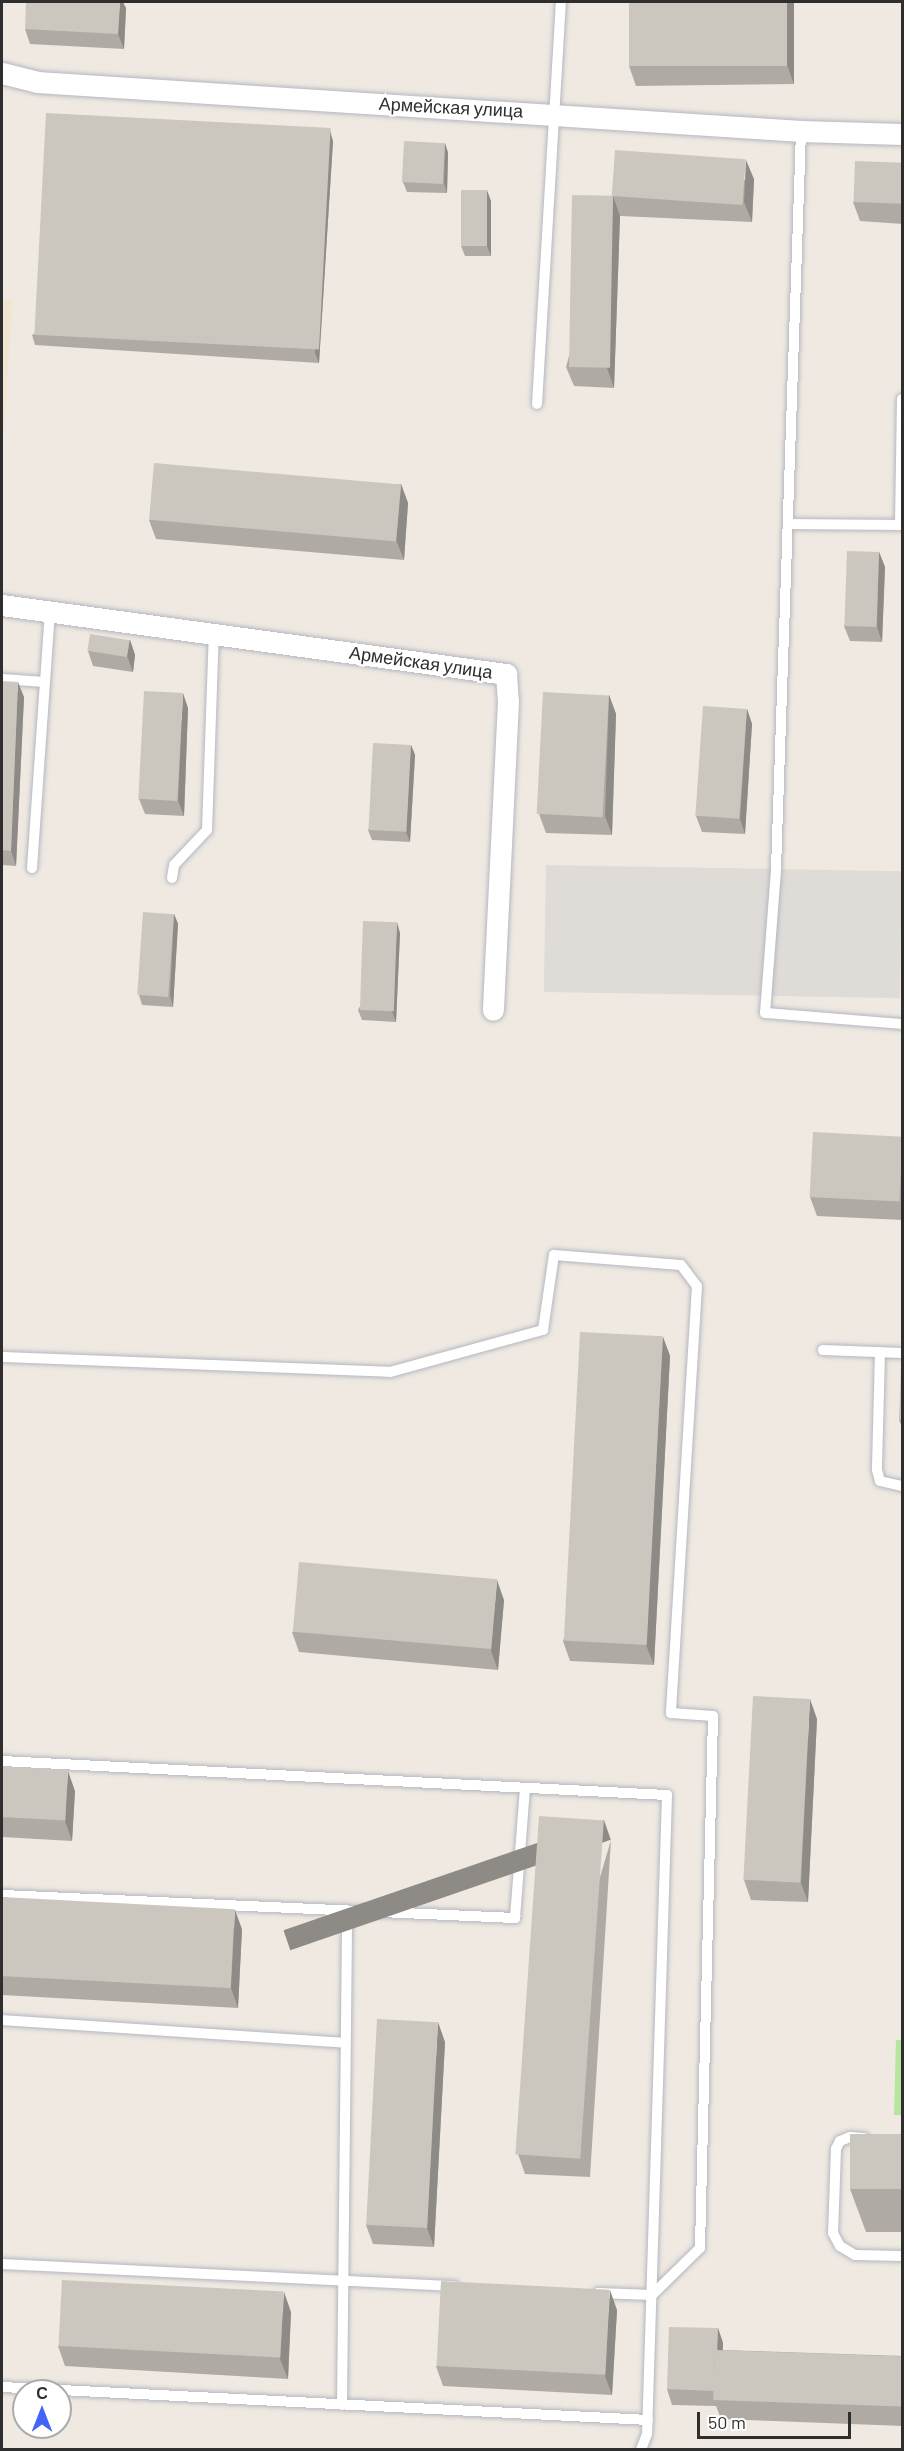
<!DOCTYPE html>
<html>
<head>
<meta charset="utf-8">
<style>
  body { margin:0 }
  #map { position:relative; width:904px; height:2451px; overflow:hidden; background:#efe9e1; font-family:Barlow,sans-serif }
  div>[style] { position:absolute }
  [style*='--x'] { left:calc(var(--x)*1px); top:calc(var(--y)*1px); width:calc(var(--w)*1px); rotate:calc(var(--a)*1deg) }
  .education>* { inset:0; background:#f0e6d1 }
  .green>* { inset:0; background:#b6e59e }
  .plaza>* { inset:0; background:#dfdcd8; transform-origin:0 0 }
  .roads { filter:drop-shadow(0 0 2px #b4b7c1) drop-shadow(0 0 2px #b4b7c1) }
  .lane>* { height:10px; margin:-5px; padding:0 5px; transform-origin:5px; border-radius:5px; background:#fff }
  .street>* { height:21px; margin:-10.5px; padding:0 10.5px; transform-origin:10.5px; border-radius:10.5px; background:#fff }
  .wall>* { inset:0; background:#afaba4 }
  .shaded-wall>* { inset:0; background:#8e8b86; transform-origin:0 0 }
  .building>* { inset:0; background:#cbc7bf; transform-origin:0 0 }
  span { translate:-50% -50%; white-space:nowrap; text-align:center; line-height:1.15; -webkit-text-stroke:4.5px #fff; paint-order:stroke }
  .street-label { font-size:18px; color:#2e2e2e }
  .frame { position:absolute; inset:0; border:3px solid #2e2e2e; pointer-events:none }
  .north { position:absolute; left:12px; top:2379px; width:60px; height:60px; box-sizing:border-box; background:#fff; border:2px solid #ababab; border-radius:50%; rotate:0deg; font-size:16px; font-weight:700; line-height:24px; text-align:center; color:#2e2e2e }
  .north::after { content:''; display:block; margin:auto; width:21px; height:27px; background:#4264fb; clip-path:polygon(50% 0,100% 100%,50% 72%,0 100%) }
  .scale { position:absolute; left:697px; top:2412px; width:154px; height:27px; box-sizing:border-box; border:3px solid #2e2e2e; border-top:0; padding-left:8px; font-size:18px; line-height:21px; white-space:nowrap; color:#2e2e2e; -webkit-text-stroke:4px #fff; paint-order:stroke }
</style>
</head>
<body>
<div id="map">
  <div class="education">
    <div style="clip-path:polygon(2px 300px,13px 300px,2px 459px)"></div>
  </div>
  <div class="green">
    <div style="clip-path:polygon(896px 2040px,902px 2040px,902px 2115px,894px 2115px)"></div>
  </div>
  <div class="plaza">
    <div style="left:546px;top:865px;width:356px;height:127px;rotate:1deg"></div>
  </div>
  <div class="roads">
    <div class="lane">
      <div style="--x:801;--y:131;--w:739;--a:91.94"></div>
      <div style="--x:776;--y:870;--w:143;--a:94.4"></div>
      <div style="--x:765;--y:1013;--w:137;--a:4.6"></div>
      <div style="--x:537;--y:404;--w:403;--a:-86.6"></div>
      <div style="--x:788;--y:524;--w:114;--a:0.5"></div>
      <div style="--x:900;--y:525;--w:126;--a:-89.1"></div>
      <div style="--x:2;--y:679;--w:43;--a:4"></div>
      <div style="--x:32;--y:868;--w:257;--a:-86"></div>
      <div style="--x:172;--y:878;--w:13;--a:-81"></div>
      <div style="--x:174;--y:865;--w:48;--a:-46.7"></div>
      <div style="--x:207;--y:830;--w:196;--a:-88"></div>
      <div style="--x:823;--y:1350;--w:79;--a:2.2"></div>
      <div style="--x:880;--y:1352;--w:118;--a:91.5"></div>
      <div style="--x:877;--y:1470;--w:11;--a:75"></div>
      <div style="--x:880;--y:1481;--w:23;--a:13"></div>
      <div style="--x:2;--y:1357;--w:388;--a:2.2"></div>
      <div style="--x:390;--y:1372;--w:159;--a:-15.4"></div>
      <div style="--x:543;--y:1330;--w:76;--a:-81.7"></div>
      <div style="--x:554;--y:1255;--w:127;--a:4.5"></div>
      <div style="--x:681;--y:1265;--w:26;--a:53"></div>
      <div style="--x:697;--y:1286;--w:428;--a:93.5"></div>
      <div style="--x:671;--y:1713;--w:42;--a:4.1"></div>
      <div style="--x:713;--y:1716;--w:532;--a:91.4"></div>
      <div style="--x:700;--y:2248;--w:67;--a:135.6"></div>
      <div style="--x:652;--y:2295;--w:54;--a:-177.9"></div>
      <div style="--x:2;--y:1761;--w:666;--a:2.93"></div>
      <div style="--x:667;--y:1795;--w:639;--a:91.79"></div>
      <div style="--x:647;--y:2434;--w:17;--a:111"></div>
      <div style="--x:2;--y:1895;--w:514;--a:2.57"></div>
      <div style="--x:515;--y:1918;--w:130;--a:-85.6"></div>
      <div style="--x:2;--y:2020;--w:344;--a:3.8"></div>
      <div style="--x:864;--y:2138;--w:14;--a:-176"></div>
      <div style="--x:850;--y:2137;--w:11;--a:158"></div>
      <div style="--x:840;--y:2141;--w:9;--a:117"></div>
      <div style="--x:836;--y:2149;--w:84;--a:92"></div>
      <div style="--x:833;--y:2233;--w:15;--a:62"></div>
      <div style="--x:840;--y:2246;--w:17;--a:31"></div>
      <div style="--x:855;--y:2255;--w:47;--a:1.2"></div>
      <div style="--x:2;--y:2264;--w:453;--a:2.8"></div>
      <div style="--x:2;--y:2387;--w:647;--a:2.92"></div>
      <div style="--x:342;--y:2405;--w:494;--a:-89.4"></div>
    </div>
    <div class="street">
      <div style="--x:2;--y:73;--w:36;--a:14"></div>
      <div style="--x:37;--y:82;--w:766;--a:3.67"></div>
      <div style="--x:801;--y:131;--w:101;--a:1.7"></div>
      <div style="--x:2;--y:605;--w:509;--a:7.8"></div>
      <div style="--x:506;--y:674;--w:27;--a:86"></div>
      <div style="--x:508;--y:701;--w:309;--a:92.8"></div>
    </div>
  </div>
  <div class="wall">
    <div style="clip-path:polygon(794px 2px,794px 84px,636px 86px,629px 66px)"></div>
    <div style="clip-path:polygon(126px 8px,124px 49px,30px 44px,25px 29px)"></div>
    <div style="clip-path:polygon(333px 141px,319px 363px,35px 345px,32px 335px)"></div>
    <div style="clip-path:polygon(445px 143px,448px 153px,447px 193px,407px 192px,403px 182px)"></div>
    <div style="clip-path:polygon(903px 163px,903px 224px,860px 221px,853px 202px)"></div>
    <div style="clip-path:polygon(754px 179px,752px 222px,620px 216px,614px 388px,574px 386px,566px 367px,613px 196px)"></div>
    <div style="clip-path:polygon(491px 201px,491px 256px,465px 256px,461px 246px)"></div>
    <div style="clip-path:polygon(401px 484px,408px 503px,404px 560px,156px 539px,149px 520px)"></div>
    <div style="clip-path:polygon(879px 552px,885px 567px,882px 642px,850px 641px,844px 626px)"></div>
    <div style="clip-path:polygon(130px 640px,135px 655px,133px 672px,93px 666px,88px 651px)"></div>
    <div style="clip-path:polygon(2px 681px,24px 697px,16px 866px,2px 865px)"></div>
    <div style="clip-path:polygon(609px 695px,616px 714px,612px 835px,546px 833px,539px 814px)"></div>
    <div style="clip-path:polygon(188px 708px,184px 816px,145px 814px,139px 799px)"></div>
    <div style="clip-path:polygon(747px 709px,752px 724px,745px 834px,702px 832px,696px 816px)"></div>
    <div style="clip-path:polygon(411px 745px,415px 755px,410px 842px,372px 840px,368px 830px)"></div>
    <div style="clip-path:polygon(174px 914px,178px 924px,173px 1007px,142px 1005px,139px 995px)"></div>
    <div style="clip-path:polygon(400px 933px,396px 1022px,362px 1020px,358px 1010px)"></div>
    <div style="clip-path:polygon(903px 1136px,903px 1220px,817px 1216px,810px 1197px)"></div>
    <div style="clip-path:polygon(663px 1337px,670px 1356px,654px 1665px,570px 1661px,563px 1641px)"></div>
    <div style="clip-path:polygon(903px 1365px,903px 1429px,899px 1420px)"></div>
    <div style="clip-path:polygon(504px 1600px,498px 1670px,299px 1652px,292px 1632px)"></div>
    <div style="clip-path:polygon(817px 1719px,808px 1902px,751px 1900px,744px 1880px)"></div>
    <div style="clip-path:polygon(2px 1767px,75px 1791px,72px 1841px,2px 1837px)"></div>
    <div style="clip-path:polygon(611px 1840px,590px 2177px,525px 2174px,518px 2154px)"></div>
    <div style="clip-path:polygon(2px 1897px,242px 1929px,238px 2008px,2px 1995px)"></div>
    <div style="clip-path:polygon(445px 2042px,434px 2247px,373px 2244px,366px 2225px)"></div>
    <div style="clip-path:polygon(903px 2134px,903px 2232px,866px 2232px,850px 2189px)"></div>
    <div style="clip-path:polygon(617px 2310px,612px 2395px,443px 2386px,436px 2366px)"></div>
    <div style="clip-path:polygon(291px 2312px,288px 2379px,65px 2366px,58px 2346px)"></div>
    <div style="clip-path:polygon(718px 2328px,723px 2343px,723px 2350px,903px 2356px,903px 2426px,721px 2419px,716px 2406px,672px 2405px,667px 2389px)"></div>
  </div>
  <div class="shaded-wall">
    <div style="clip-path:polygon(120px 2px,123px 2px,126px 8px,124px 49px,118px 34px)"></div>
    <div style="clip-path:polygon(787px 2px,794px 2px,794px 84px,787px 65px)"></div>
    <div style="clip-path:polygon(330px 130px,333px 141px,319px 363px,315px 353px)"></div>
    <div style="clip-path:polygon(445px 143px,448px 153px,447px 193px,444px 183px)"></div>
    <div style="clip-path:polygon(746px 160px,754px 179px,752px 222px,744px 202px)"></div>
    <div style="clip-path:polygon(487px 190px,491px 201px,491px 256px,487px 246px)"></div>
    <div style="clip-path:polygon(613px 196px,620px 216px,614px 388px,607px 368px)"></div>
    <div style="clip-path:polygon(401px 484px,408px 503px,404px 560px,396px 540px)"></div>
    <div style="clip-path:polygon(879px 552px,885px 567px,882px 642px,877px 627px)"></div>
    <div style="clip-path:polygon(130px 640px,135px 655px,133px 672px,127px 656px)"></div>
    <div style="clip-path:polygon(18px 682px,24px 697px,16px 866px,11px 851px)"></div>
    <div style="clip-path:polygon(183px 693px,188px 708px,184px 816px,178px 801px)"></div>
    <div style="clip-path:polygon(609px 695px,616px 714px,612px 835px,605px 816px)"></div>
    <div style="clip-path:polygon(747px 709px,752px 724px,745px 834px,740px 819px)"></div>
    <div style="clip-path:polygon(411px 745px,415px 755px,410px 842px,406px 832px)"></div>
    <div style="clip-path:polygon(174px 914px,178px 924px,173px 1007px,170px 996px)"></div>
    <div style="clip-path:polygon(397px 922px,400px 933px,396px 1022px,392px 1011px)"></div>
    <div style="clip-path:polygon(663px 1337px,670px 1356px,654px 1665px,646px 1645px)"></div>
    <div style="clip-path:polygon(497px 1580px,504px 1600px,498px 1670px,491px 1651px)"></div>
    <div style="clip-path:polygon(810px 1699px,817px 1719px,808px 1902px,801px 1883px)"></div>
    <div style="clip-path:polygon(68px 1771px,75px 1791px,72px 1841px,65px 1821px)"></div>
    <div style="left:604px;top:1820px;width:21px;height:339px;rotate:71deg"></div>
    <div style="clip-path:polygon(235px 1910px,242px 1929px,238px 2008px,231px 1988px)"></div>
    <div style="clip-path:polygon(438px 2022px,445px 2042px,434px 2247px,427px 2228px)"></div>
    <div style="clip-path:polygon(610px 2290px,617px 2310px,612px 2395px,605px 2376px)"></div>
    <div style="clip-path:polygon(284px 2292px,291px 2312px,288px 2379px,280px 2359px)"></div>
    <div style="clip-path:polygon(718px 2328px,723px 2343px,721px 2400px,716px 2391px)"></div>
  </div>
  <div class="building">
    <div style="clip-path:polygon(26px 2px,120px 2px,118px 34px,25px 29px)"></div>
    <div style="left:629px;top:2px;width:158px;height:64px"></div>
    <div style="left:46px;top:113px;width:285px;height:222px;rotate:3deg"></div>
    <div style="left:404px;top:141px;width:41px;height:41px;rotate:3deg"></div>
    <div style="left:615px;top:150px;width:131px;height:46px;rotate:4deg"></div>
    <div style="left:855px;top:161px;width:48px;height:41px;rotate:2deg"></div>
    <div style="left:461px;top:190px;width:26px;height:56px"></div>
    <div style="left:572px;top:195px;width:41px;height:172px;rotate:1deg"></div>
    <div style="left:154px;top:463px;width:248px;height:57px;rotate:5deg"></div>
    <div style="left:847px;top:551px;width:32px;height:75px;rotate:2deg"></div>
    <div style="left:90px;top:634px;width:40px;height:17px;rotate:9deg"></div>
    <div style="clip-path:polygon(2px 681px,18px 682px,11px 851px,2px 850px)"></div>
    <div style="left:144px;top:691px;width:39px;height:108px;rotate:3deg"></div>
    <div style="left:543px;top:692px;width:66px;height:122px;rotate:3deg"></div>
    <div style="left:703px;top:706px;width:44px;height:110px;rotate:4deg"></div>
    <div style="left:373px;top:743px;width:38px;height:87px;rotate:3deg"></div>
    <div style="left:143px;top:912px;width:31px;height:83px;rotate:4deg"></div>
    <div style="left:363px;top:921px;width:34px;height:89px;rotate:2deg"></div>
    <div style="left:813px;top:1132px;width:90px;height:65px;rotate:3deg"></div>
    <div style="left:580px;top:1332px;width:83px;height:309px;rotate:3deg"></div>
    <div style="clip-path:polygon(901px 1365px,903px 1365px,903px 1420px,899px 1420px)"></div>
    <div style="left:299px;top:1562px;width:199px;height:70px;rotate:5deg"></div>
    <div style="left:753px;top:1696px;width:57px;height:184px;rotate:3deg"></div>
    <div style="left:2px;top:1767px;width:66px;height:50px;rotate:3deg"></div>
    <div style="left:539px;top:1816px;width:65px;height:339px;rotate:4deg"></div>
    <div style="left:2px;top:1897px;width:233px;height:79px;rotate:3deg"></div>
    <div style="left:377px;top:2019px;width:61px;height:206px;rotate:3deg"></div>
    <div style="left:850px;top:2134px;width:53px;height:55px"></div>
    <div style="left:62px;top:2280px;width:222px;height:66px;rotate:3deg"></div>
    <div style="left:441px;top:2281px;width:169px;height:85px;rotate:3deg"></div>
    <div style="clip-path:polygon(669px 2327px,718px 2328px,717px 2350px,715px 2350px,714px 2391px,667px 2389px)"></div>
    <div style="left:715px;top:2350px;width:188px;height:50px;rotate:2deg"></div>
  </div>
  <div class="street-label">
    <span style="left:451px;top:107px;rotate:3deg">Армейская улица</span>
    <span style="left:421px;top:662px;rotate:8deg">Армейская улица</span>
  </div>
  <div class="frame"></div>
  <div class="north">С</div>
  <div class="scale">50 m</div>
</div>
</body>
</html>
